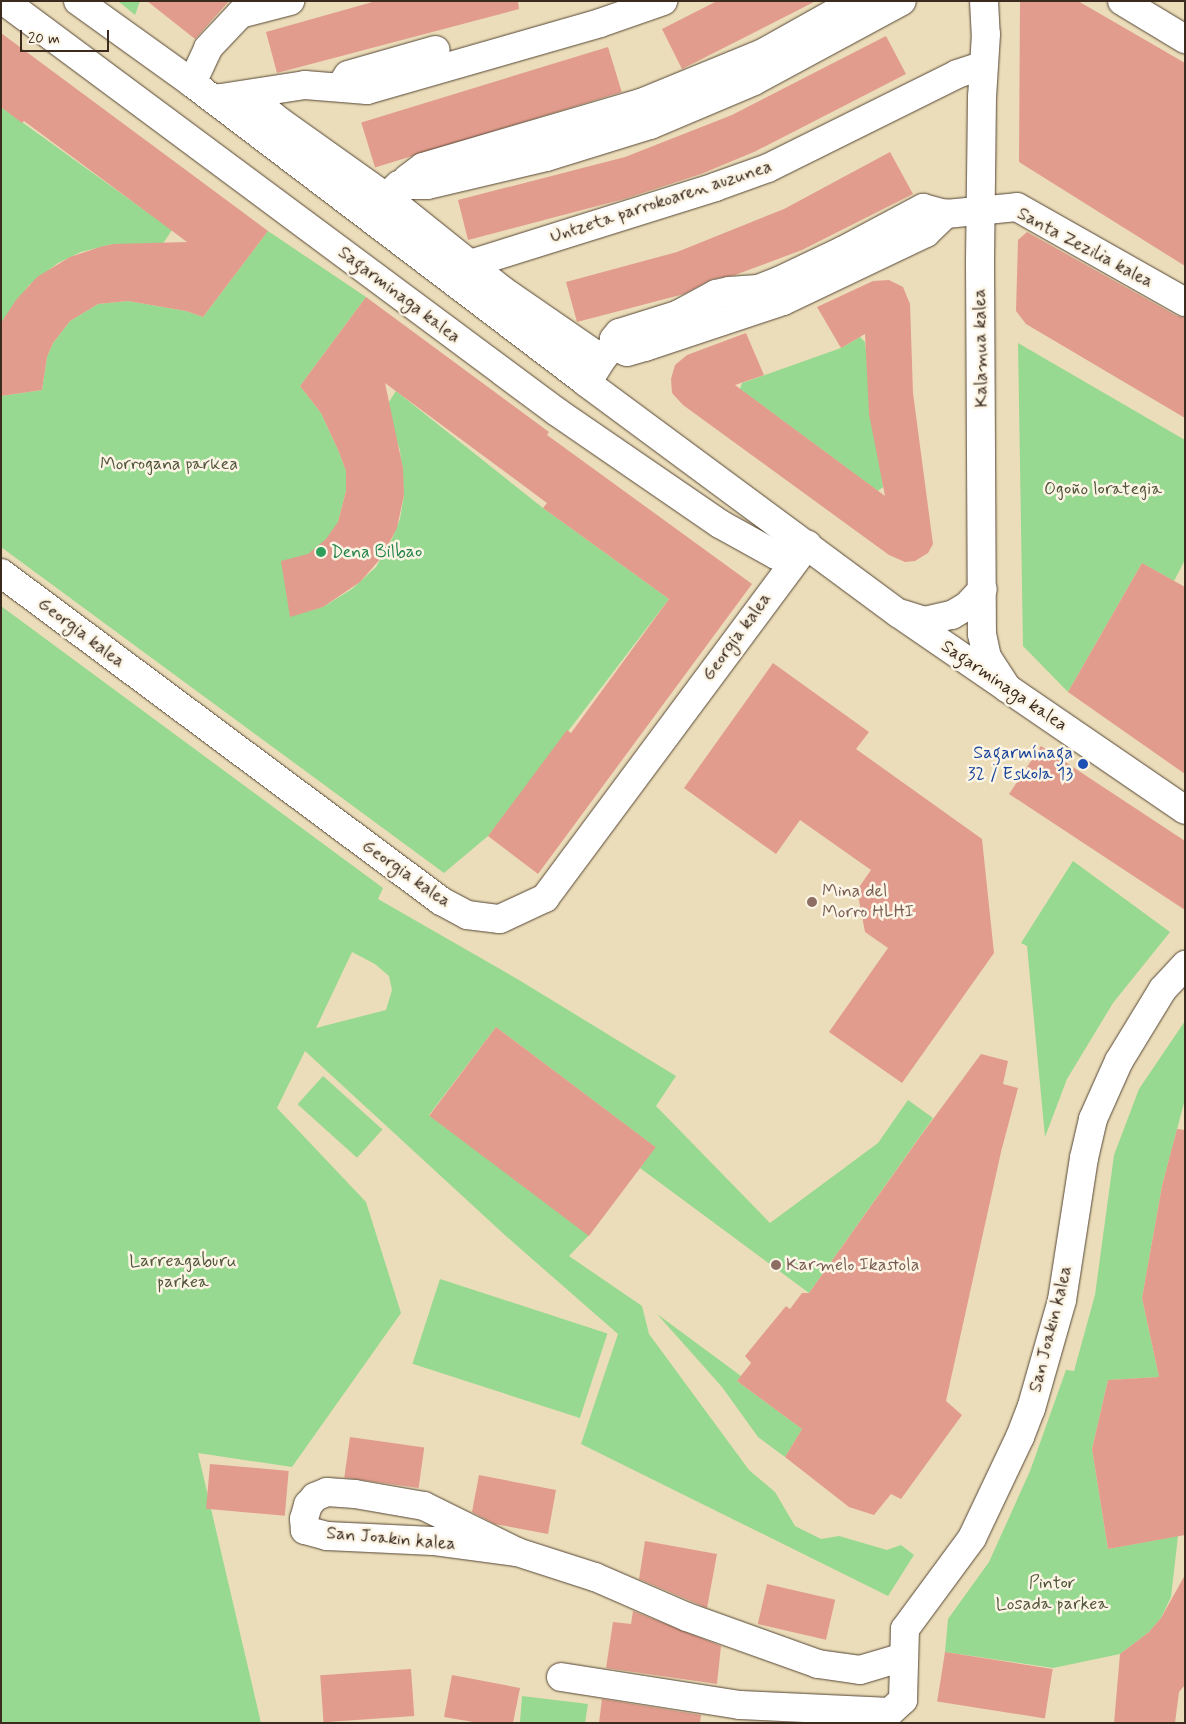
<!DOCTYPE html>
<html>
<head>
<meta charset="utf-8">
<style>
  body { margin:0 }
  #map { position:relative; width:1186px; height:1724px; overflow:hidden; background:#ebddb9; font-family:Mynerve,sans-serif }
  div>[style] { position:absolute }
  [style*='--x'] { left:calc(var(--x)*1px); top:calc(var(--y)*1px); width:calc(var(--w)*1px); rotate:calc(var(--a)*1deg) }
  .green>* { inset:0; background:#97d990; transform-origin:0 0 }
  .building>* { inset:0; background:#e29c8d; transform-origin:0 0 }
  .roads { filter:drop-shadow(0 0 1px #554535) drop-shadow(0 0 1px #554535) }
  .street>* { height:28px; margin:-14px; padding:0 14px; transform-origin:14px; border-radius:14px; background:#fff }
  .secondary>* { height:28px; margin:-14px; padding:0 14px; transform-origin:14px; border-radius:14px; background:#fff }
  .dots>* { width:14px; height:14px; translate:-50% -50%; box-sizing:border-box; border:2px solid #fcf5e5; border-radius:50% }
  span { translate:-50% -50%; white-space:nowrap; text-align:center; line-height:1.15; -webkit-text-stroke:5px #fcf5e5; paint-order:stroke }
  .street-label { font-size:18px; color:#3b2a1e }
  .park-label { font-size:18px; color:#52563a }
  .leisure-label { font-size:18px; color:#27864d }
  .left { translate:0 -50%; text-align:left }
  .transit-label { font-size:18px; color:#164399 }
  .right { translate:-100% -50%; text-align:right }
  .education-label { font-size:18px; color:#785e54 }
  .frame { position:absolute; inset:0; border:2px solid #3b2a1e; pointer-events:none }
  .scale { position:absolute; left:20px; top:30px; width:89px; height:22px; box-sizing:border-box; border:2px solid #3b2a1e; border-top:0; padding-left:6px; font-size:15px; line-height:18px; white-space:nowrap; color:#3b2a1e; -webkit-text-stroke:4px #fcf5e5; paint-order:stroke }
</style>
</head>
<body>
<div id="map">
  <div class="green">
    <div style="clip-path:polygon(118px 1px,140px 1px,135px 15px)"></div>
    <div style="clip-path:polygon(1px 107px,172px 230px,160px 248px,113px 244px,81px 252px,58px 263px,29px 285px,1px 323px)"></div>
    <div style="clip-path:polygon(268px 231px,366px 297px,300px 386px,321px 413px,339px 452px,346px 471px,346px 491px,338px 522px,290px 616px,323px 607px,352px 589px,376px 567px,392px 539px,400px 519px,404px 495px,400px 450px,385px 408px,396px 391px,543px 508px,669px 599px,488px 836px,444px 873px,1px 547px,1px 396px,42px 390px,47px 357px,53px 343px,70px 321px,98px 304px,128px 301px,186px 311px,203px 317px)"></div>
    <div style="clip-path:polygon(860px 337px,865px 342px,883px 487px,878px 491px,740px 389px,742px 383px,841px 348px)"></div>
    <div style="clip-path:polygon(1018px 343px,1185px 440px,1185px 560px,1174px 581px,1142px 563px,1068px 692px,1023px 646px)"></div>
    <div style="clip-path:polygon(evenodd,1px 606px,383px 888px,378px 899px,519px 980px,676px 1076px,656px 1106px,770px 1223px,878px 1143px,908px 1100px,933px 1118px,809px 1293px,640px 1168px,655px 1147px,496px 1027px,429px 1115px,589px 1235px,569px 1256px,642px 1306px,649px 1334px,749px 1470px,775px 1492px,795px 1526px,821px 1539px,839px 1536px,887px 1550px,901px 1545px,914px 1555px,888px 1596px,581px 1444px,618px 1334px,507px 1237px,305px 1051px,277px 1108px,366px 1202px,401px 1313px,292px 1467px,198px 1453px,261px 1723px,1px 1723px,1px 606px,352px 952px,375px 964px,389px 976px,392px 990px,386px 1010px,316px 1028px,352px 952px)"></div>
    <div style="clip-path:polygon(1073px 861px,1170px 932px,1113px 1003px,1067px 1079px,1045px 1137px,1027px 946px,1021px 943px)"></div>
    <div style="clip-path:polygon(1185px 1021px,1185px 1099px,1162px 1186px,1142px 1298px,1159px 1377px,1108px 1380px,1092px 1449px,1108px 1549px,1178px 1536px,1171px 1597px,1161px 1618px,1149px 1632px,1120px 1654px,1053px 1668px,945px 1652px,948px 1619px,989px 1562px,1030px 1471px,1066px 1370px,1074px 1371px,1095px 1295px,1114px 1155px,1139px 1089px)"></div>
    <div style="left:323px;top:1076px;width:80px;height:38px;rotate:42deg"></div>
    <div style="left:440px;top:1279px;width:176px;height:89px;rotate:18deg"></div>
    <div style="clip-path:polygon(657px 1314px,741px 1376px,737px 1381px,802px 1429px,785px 1457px,758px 1437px,722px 1387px)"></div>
    <div style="clip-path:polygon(522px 1696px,588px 1704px,585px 1723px,520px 1722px)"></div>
  </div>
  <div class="building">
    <div style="clip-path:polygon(147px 1px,229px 1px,195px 39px)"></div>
    <div style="clip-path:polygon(376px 1px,518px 1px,519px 9px,277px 73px,266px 32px)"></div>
    <div style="clip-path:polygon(717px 1px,816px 1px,682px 69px,662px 29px)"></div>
    <div style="clip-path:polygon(1020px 1px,1078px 1px,1185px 63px,1185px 266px,1019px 162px)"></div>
    <div style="clip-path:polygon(1px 33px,268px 231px,203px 317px,186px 311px,128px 301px,98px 304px,70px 321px,53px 343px,47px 357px,42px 390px,1px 396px,1px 323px,16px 300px,37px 277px,70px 257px,100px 247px,113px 244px,187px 242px,24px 121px,22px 123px,1px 107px)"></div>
    <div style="clip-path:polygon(886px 36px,906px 74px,754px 152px,701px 174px,624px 199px,468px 240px,458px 200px,625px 157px,732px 115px)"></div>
    <div style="left:608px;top:47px;width:47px;height:258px;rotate:73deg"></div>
    <div style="clip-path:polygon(890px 152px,913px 194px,802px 250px,735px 275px,712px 279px,684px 294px,577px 322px,566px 282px,677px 252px,784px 209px)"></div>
    <div style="clip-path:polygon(1027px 232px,1177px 316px,1185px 318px,1185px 418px,1026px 324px,1016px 311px,1018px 240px)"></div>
    <div style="clip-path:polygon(889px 280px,903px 287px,910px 304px,913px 393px,933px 544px,928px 553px,915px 561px,905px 562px,889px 555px,683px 405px,672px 393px,671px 379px,675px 365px,687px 355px,746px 333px,764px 375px,735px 385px,885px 496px,869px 414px,865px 334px,841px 348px,817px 307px,873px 281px)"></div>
    <div style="clip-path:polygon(366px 297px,549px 432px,547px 435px,752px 584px,538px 874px,488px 836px,567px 730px,571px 733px,669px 599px,543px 508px,547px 503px,385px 383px,403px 468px,404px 495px,397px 528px,382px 557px,360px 582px,323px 607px,290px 617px,281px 561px,308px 554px,326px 539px,338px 522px,346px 491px,346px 471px,339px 452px,321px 413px,300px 386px)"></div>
    <div style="clip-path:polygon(1142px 563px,1185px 587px,1185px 774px,1068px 692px)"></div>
    <div style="clip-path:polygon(773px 663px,869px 732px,856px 749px,982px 839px,994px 953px,902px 1083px,829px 1032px,888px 948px,865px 932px,857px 890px,871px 870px,800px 820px,776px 854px,684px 788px)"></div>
    <div style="clip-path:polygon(1041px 746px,1185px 841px,1185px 910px,1009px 794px)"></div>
    <div style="left:496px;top:1027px;width:200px;height:111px;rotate:37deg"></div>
    <div style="clip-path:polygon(981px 1054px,1008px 1061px,1003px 1084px,1018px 1088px,1001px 1152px,946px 1401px,962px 1415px,901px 1499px,891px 1494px,874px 1515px,849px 1507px,785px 1457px,802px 1429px,737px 1381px,751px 1363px,745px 1356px,786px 1306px,790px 1309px,802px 1293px,809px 1293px,922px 1134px)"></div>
    <div style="clip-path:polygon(1177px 1129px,1185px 1130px,1185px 1535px,1108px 1549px,1092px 1449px,1108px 1380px,1159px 1377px,1142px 1298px,1162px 1186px)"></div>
    <div style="left:350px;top:1437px;width:75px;height:41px;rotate:8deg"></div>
    <div style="left:210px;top:1464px;width:79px;height:45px;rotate:5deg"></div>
    <div style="clip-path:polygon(479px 1475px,556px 1490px,548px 1534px,495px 1524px,472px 1512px)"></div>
    <div style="clip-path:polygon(645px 1541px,717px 1554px,707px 1608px,639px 1579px)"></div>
    <div style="clip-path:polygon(1185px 1575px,1185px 1685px,1179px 1692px,1175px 1723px,1114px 1723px,1120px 1654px,1149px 1632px,1161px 1618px)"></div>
    <div style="left:767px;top:1584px;width:70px;height:41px;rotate:13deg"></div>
    <div style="clip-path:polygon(633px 1611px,721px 1646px,717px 1684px,606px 1668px,613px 1622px,631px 1624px)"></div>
    <div style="left:945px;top:1652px;width:109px;height:50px;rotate:9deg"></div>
    <div style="left:411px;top:1669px;width:47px;height:91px;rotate:86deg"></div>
    <div style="clip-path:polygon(452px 1675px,520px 1688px,513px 1723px,479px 1723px,444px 1717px)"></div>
    <div style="clip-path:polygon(602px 1699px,701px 1715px,700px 1723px,599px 1723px)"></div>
  </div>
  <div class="roads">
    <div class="street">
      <div style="--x:4;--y:1;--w:689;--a:36.62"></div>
      <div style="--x:557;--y:412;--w:198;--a:34.5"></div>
      <div style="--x:720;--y:524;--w:64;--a:29"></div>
      <div style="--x:776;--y:555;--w:33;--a:-18"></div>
      <div style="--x:78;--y:1;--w:140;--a:35.7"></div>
      <div style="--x:192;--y:83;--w:496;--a:37.2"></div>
      <div style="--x:587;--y:383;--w:387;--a:36.5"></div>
      <div style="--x:898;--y:613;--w:132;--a:34.5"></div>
      <div style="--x:1122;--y:1;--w:74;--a:31.1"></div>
      <div style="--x:192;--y:83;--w:38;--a:-65"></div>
      <div style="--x:208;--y:48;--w:47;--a:-46.7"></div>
      <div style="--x:240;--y:14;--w:52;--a:-14.6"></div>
      <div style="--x:340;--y:87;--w:14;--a:-56"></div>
      <div style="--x:348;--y:75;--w:91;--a:-15.9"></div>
      <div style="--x:248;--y:95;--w:40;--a:40"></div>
      <div style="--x:279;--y:121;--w:131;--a:35.4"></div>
      <div style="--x:386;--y:197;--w:149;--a:38.7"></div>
      <div style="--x:502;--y:290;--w:121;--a:34.6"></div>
      <div style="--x:216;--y:101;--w:6;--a:-31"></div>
      <div style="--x:221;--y:98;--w:85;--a:-8.8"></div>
      <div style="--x:305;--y:85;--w:62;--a:4.6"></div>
      <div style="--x:367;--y:90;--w:242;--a:-16"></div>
      <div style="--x:600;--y:23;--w:67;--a:-19.2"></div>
      <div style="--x:407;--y:179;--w:20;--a:-37"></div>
      <div style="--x:423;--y:167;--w:227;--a:-16.4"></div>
      <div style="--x:641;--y:103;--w:132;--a:-22.3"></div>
      <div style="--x:763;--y:53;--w:107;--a:-29.2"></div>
      <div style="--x:386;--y:197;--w:18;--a:-43"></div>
      <div style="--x:399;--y:185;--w:28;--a:0"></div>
      <div style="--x:427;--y:185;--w:122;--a:-13.2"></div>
      <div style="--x:546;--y:157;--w:109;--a:-17.1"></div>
      <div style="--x:650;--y:125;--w:113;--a:-22.9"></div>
      <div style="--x:754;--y:81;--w:168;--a:-28.4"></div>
      <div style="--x:470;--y:264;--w:257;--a:-17.4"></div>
      <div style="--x:715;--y:187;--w:56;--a:-19.7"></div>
      <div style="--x:768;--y:168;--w:211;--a:-26.4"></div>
      <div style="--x:957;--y:74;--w:28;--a:-18"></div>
      <div style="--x:613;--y:346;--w:7;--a:-82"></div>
      <div style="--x:614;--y:339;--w:8;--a:-50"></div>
      <div style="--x:619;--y:333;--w:61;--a:-17.2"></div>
      <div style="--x:677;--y:315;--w:44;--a:-28.3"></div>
      <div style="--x:716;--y:294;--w:13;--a:-13"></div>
      <div style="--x:729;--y:291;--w:29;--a:-4"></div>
      <div style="--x:758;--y:289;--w:22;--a:-21"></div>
      <div style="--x:779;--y:281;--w:70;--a:-25.5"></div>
      <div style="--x:842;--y:251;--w:92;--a:-28"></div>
      <div style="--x:923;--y:208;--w:24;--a:15"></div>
      <div style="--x:587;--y:383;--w:28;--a:-58"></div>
      <div style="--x:602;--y:359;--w:17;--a:-50"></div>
      <div style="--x:613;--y:346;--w:15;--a:23"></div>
      <div style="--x:627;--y:352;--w:19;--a:-16"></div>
      <div style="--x:645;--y:347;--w:145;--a:-18.4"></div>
      <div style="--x:783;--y:301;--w:158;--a:-25.4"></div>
      <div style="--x:926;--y:233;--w:28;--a:-44"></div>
      <div style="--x:946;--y:214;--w:71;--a:-5.6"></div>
      <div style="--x:1017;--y:207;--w:193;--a:29.5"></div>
      <div style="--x:1;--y:573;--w:549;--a:36.7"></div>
      <div style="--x:441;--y:901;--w:30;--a:28"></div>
      <div style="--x:467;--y:915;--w:33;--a:7"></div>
      <div style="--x:500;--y:919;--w:50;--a:-25"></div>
      <div style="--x:545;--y:898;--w:440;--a:-53.4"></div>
      <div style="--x:902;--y:614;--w:24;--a:17"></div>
      <div style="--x:925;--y:621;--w:28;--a:-13"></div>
      <div style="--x:952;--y:615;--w:17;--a:-31"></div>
      <div style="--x:967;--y:606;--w:23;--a:-47"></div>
      <div style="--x:517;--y:1552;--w:85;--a:-172.5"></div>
      <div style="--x:433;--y:1541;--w:106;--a:-177.3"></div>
      <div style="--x:327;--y:1536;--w:23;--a:-165"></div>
      <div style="--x:305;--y:1530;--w:11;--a:-95"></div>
      <div style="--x:304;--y:1519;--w:15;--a:-74"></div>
      <div style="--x:308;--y:1505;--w:11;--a:-49"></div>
      <div style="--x:315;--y:1497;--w:13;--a:-23"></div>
      <div style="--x:327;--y:1492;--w:28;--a:4"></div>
      <div style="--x:355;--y:1494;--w:70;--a:9.9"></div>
      <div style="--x:424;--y:1506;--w:104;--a:26.3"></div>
      <div style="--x:517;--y:1552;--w:82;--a:17.8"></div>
      <div style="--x:595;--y:1577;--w:100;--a:23.5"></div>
      <div style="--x:687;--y:1617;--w:139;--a:19.7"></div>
      <div style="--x:818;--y:1664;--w:42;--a:8.1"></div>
      <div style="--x:860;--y:1670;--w:46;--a:-16.5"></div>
      <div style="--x:561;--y:1677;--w:181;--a:8.9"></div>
      <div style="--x:740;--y:1705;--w:150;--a:2.7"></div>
      <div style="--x:890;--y:1712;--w:18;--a:-43"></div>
      <div style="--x:903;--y:1700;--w:71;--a:-88.4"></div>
      <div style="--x:905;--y:1629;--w:113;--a:-53.6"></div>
      <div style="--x:972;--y:1538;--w:112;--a:-64.6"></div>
      <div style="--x:1020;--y:1437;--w:30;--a:-69"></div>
      <div style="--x:1031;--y:1409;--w:113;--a:-74.1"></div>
      <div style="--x:1062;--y:1300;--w:144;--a:-81.2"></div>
      <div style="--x:1084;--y:1158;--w:40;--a:-77"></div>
      <div style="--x:1093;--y:1119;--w:64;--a:-65.9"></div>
      <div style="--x:1119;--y:1061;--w:84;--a:-58.6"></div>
      <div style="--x:1163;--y:989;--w:33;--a:-47"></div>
    </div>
    <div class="secondary">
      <div style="--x:984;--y:1;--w:33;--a:87"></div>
      <div style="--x:986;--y:34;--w:63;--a:93.6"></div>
      <div style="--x:982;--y:97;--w:166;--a:90.7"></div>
      <div style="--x:980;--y:263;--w:371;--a:89.7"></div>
      <div style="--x:982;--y:634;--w:24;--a:78"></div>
      <div style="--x:987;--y:657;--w:37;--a:57"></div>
      <div style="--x:1007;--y:688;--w:216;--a:34.4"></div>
    </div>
  </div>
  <div class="dots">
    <div style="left:321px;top:552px;background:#2e9e5b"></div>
    <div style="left:1083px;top:764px;background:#1a4fb4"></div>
    <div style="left:812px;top:902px;background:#8d6e63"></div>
    <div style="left:776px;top:1265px;background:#8d6e63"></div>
  </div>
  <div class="street-label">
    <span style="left:661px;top:202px;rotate:-18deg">Untzeta parrokoaren auzunea</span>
    <span style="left:1085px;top:248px;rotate:28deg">Santa Zezilia kalea</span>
    <span style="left:399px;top:295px;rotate:37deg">Sagarminaga kalea</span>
    <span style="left:981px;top:348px;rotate:-91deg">Kalamua kalea</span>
    <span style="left:81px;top:633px;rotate:37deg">Georgia kalea</span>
    <span style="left:737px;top:637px;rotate:-54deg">Georgia kalea</span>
    <span style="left:1004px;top:686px;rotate:34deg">Sagarminaga kalea</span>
    <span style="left:406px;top:874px;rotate:35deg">Georgia kalea</span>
    <span style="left:1051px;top:1329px;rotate:-76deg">San Joakin kalea</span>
    <span style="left:391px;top:1539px;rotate:5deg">San Joakin kalea</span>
  </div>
  <div class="park-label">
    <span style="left:169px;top:464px">Morrogana parkea</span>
    <span style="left:1103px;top:489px">Ogoño lorategia</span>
    <span style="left:183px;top:1272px">Larreagaburu<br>parkea</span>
    <span style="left:1052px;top:1594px">Pintor<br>Losada parkea</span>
  </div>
  <div class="leisure-label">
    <span class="left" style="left:331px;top:552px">Dena Bilbao</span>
  </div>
  <div class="transit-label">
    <span class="right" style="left:1073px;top:764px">Sagarmínaga<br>32 / Eskola 13</span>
  </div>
  <div class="education-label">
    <span class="left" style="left:822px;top:902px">Mina del<br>Morro HLHI</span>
    <span class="left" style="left:786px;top:1265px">Karmelo Ikastola</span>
  </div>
  <div class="frame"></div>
  <div class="scale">20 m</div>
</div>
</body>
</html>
